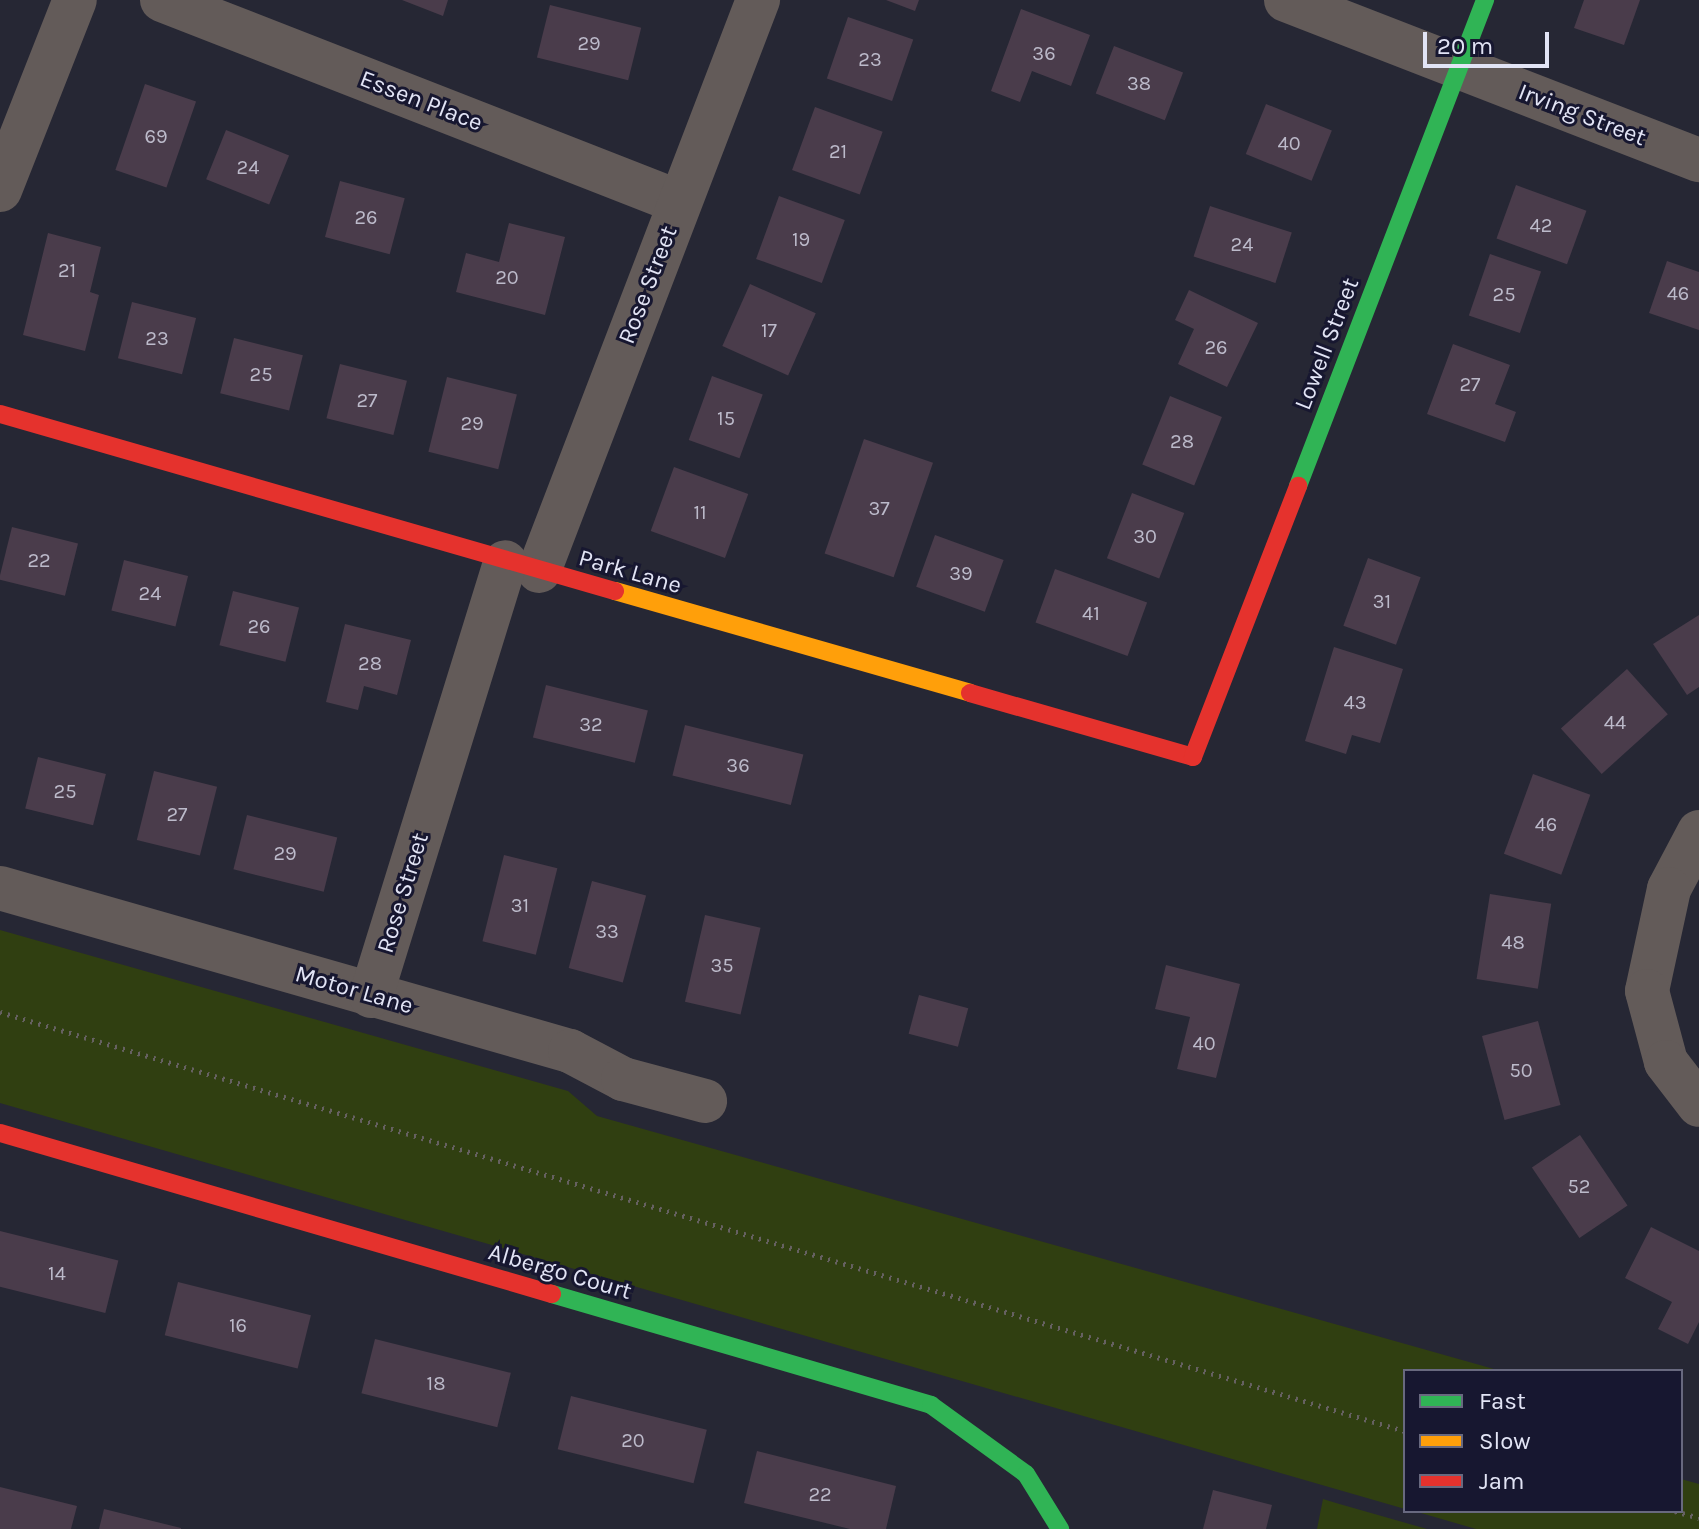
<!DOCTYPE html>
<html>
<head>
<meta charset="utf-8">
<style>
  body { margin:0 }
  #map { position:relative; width:1699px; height:1529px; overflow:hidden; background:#262734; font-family:Karla,sans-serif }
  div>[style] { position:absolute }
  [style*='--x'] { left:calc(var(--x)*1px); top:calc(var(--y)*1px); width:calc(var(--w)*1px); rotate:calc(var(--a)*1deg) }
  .green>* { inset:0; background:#303f11 }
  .building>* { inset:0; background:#4a3c4b; transform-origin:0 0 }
  .path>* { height:5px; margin-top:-2.5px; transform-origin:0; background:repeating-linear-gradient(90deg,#666161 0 2px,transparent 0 8px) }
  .street>* { height:44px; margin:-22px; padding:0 22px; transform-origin:22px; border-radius:22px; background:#635b59 }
  .fast>* { height:18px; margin:-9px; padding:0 9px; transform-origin:9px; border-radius:9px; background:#30b455 }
  .slow>* { height:18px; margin:-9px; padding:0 9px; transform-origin:9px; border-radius:9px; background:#ff9f0a }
  .jam>* { height:18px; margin:-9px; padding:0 9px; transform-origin:9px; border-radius:9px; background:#e5322d }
  span { translate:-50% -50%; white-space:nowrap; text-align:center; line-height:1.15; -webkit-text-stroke:6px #171730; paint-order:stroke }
  .number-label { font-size:20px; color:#bcbaca }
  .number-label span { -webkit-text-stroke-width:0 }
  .street-label { font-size:24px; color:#e2e4f5 }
  .legend { position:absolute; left:1403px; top:1369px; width:280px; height:144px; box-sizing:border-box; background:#171730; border:2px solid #68697f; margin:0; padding:10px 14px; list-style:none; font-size:24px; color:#e2e4f5 }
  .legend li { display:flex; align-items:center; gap:16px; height:40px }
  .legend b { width:40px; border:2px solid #68697f }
  .scale { position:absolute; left:1423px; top:32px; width:126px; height:36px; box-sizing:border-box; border:4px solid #e2e4f5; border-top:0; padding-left:10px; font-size:24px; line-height:28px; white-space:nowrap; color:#e2e4f5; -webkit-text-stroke:6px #171730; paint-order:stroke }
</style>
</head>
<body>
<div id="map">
  <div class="green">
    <div style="clip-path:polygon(0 930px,568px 1091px,597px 1116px,1501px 1371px,1405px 1371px,1405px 1509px,0 1103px)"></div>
    <div style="clip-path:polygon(1681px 1479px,1699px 1484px,1699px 1529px,1476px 1529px,1414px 1511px,1681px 1511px)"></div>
    <div style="clip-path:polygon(1323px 1499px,1336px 1503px,1427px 1529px,1317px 1529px)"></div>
  </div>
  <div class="building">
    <div style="clip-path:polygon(402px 0,448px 0,443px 16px)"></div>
    <div style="clip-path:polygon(886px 0,919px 0,915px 11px)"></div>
    <div style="clip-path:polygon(1584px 0,1640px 0,1624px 45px,1574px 28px)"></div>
    <div style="left:550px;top:5px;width:94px;height:54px;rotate:14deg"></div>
    <div style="clip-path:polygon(1021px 9px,1090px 35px,1071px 86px,1032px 71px,1020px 102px,991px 91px)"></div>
    <div style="left:848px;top:17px;width:69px;height:65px;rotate:19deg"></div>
    <div style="left:1114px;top:46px;width:74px;height:51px;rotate:21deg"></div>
    <div style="left:145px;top:84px;width:54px;height:91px;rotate:19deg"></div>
    <div style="left:1266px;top:104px;width:71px;height:54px;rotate:22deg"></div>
    <div style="left:815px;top:107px;width:72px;height:67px;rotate:20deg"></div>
    <div style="left:226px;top:130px;width:68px;height:53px;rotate:22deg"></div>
    <div style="left:340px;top:181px;width:67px;height:58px;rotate:15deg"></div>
    <div style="left:1516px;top:185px;width:75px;height:57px;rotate:20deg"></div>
    <div style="left:779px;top:196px;width:70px;height:67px;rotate:20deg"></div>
    <div style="left:1210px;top:206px;width:86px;height:53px;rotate:18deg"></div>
    <div style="clip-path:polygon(509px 223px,565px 237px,545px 315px,456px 292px,466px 253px,499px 262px)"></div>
    <div style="clip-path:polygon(48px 233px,101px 247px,90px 292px,99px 295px,85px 351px,23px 335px)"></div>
    <div style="left:1490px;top:254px;width:54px;height:65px;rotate:19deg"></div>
    <div style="clip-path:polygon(1667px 261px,1699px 272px,1699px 330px,1649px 313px)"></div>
    <div style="left:750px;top:284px;width:72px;height:68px;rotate:24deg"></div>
    <div style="clip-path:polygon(1189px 290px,1258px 323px,1227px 387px,1178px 364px,1194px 329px,1175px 320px)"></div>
    <div style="left:132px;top:302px;width:66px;height:58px;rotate:14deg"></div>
    <div style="left:234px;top:338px;width:71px;height:57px;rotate:14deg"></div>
    <div style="clip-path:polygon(1453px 344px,1510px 365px,1495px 404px,1516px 412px,1505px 442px,1427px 414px)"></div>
    <div style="left:340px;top:364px;width:69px;height:56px;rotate:14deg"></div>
    <div style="left:712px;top:376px;width:54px;height:68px;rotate:20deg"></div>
    <div style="left:447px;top:377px;width:72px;height:77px;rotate:14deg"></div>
    <div style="left:1170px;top:396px;width:56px;height:74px;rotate:22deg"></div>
    <div style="left:864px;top:439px;width:73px;height:121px;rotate:19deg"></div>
    <div style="left:674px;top:467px;width:79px;height:68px;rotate:20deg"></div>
    <div style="left:1132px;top:493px;width:56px;height:70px;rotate:21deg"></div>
    <div style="left:12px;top:527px;width:68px;height:54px;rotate:14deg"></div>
    <div style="left:935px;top:535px;width:73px;height:55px;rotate:20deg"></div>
    <div style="left:1368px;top:558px;width:56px;height:72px;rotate:20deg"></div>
    <div style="left:124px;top:560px;width:66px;height:52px;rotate:14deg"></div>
    <div style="left:1055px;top:569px;width:98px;height:57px;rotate:20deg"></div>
    <div style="left:233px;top:591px;width:68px;height:56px;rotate:14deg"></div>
    <div style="clip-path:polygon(1699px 615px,1699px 687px,1687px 695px,1653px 644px)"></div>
    <div style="clip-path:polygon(345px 624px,411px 640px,397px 695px,364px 686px,358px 710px,326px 702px)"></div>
    <div style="clip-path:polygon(1334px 647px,1403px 669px,1380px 743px,1352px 735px,1346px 754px,1305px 741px)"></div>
    <div style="left:1627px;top:669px;width:61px;height:89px;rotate:48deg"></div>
    <div style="left:546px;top:685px;width:105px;height:54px;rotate:14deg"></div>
    <div style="left:685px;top:725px;width:122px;height:52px;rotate:14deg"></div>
    <div style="left:38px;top:757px;width:70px;height:53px;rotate:14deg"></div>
    <div style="left:154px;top:771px;width:65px;height:71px;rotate:14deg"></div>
    <div style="left:1533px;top:774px;width:61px;height:85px;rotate:20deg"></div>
    <div style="left:247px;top:815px;width:93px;height:56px;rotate:14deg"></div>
    <div style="left:504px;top:855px;width:55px;height:89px;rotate:14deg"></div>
    <div style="left:592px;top:881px;width:56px;height:90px;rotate:15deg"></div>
    <div style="left:1490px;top:894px;width:62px;height:86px;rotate:9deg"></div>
    <div style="left:705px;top:915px;width:57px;height:89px;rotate:13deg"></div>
    <div style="clip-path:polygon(1166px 965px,1240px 984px,1216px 1078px,1177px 1069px,1190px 1017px,1155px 1009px)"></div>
    <div style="left:919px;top:995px;width:51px;height:40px;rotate:15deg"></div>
    <div style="left:1538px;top:1021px;width:87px;height:58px;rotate:75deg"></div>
    <div style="left:1580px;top:1135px;width:85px;height:58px;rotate:56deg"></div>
    <div style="clip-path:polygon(1651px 1227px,1699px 1251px,1699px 1322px,1688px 1344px,1658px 1329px,1672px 1302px,1625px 1278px)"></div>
    <div style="left:0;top:1231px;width:122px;height:54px;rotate:14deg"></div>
    <div style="left:178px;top:1282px;width:137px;height:55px;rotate:14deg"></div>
    <div style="left:375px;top:1339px;width:140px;height:56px;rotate:14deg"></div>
    <div style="left:571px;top:1396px;width:140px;height:55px;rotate:14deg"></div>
    <div style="clip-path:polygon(757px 1451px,896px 1486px,886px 1529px,850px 1529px,744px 1503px)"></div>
    <div style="clip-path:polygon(0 1487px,77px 1506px,71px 1529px,0 1529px)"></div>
    <div style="clip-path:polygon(1213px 1490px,1272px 1505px,1266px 1529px,1203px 1529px)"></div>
    <div style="clip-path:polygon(104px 1509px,181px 1528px,181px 1529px,99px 1529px)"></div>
  </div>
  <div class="path">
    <div style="--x:0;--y:1012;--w:1466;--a:16.61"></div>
    <div style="--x:1675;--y:1511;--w:25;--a:16"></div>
  </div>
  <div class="street">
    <div style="--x:162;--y:0;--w:555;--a:21.34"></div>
    <div style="--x:1286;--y:0;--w:443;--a:21.2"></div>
    <div style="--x:0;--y:190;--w:204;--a:-68.5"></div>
    <div style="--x:539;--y:571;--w:612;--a:-69.02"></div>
    <div style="--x:1699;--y:832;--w:64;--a:117.8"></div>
    <div style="--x:1669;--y:889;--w:104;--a:102.2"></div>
    <div style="--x:1647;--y:991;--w:73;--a:75"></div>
    <div style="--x:1666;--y:1062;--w:54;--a:52.5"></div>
    <div style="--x:0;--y:888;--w:593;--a:15.96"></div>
    <div style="--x:570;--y:1051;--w:60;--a:27.8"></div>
    <div style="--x:623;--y:1079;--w:85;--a:15"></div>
    <div style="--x:371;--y:996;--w:454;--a:-72.8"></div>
  </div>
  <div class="fast">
    <div style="--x:1298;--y:486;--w:521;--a:-68.95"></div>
    <div style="--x:552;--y:1294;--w:395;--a:16.3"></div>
    <div style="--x:931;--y:1405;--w:117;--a:36"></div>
    <div style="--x:1026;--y:1474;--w:65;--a:58.3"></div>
  </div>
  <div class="slow">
    <div style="--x:615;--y:591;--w:369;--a:16"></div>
  </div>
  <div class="jam">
    <div style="--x:0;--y:414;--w:640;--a:16.06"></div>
    <div style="--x:970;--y:693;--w:232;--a:16"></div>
    <div style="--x:1193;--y:757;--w:291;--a:-68.8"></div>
    <div style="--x:0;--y:1133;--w:575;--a:16.26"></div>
  </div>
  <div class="number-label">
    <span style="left:589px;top:43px">29</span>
    <span style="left:1044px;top:53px">36</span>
    <span style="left:870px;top:59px">23</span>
    <span style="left:1139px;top:83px">38</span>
    <span style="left:156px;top:136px">69</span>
    <span style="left:1289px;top:143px">40</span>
    <span style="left:838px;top:151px">21</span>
    <span style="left:248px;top:167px">24</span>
    <span style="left:366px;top:217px">26</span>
    <span style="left:1541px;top:225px">42</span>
    <span style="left:801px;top:239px">19</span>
    <span style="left:1242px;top:244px">24</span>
    <span style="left:67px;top:270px">21</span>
    <span style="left:507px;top:277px">20</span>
    <span style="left:1678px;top:293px">46</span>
    <span style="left:1504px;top:294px">25</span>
    <span style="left:769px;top:330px">17</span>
    <span style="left:157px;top:338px">23</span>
    <span style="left:1216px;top:347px">26</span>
    <span style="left:261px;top:374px">25</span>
    <span style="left:1470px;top:384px">27</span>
    <span style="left:367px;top:400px">27</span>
    <span style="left:726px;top:418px">15</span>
    <span style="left:472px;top:423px">29</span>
    <span style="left:1182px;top:441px">28</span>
    <span style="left:879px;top:508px">37</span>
    <span style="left:700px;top:512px">11</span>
    <span style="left:1145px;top:536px">30</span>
    <span style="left:39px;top:560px">22</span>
    <span style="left:961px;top:573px">39</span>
    <span style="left:150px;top:593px">24</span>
    <span style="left:1382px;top:601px">31</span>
    <span style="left:1091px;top:613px">41</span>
    <span style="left:259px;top:626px">26</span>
    <span style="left:370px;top:663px">28</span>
    <span style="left:1355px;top:702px">43</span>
    <span style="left:1615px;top:722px">44</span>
    <span style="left:591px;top:724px">32</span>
    <span style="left:738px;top:765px">36</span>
    <span style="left:65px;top:791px">25</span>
    <span style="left:177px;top:814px">27</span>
    <span style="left:1546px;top:824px">46</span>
    <span style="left:285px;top:853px">29</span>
    <span style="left:520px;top:905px">31</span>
    <span style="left:607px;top:931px">33</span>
    <span style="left:1513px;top:942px">48</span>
    <span style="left:722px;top:965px">35</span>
    <span style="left:1204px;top:1043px">40</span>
    <span style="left:1521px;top:1070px">50</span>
    <span style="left:1579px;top:1186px">52</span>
    <span style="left:57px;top:1273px">14</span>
    <span style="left:238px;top:1325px">16</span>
    <span style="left:436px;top:1383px">18</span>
    <span style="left:633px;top:1440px">20</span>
    <span style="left:820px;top:1494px">22</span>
  </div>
  <div class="street-label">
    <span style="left:421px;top:101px;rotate:21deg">Essen Place</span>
    <span style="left:1582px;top:115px;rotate:21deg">Irving Street</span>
    <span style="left:648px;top:285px;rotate:-69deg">Rose Street</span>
    <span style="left:1327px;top:344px;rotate:-69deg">Lowell Street</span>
    <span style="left:630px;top:572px;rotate:16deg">Park Lane</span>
    <span style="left:403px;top:893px;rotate:-73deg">Rose Street</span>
    <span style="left:354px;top:990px;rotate:16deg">Motor Lane</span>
    <span style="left:560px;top:1272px;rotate:16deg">Albergo Court</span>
  </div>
  <ul class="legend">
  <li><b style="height:10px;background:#30b455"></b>Fast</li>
  <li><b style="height:10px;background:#ff9f0a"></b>Slow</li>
  <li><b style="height:10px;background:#e5322d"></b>Jam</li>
  </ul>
  <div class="scale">20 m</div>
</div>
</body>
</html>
